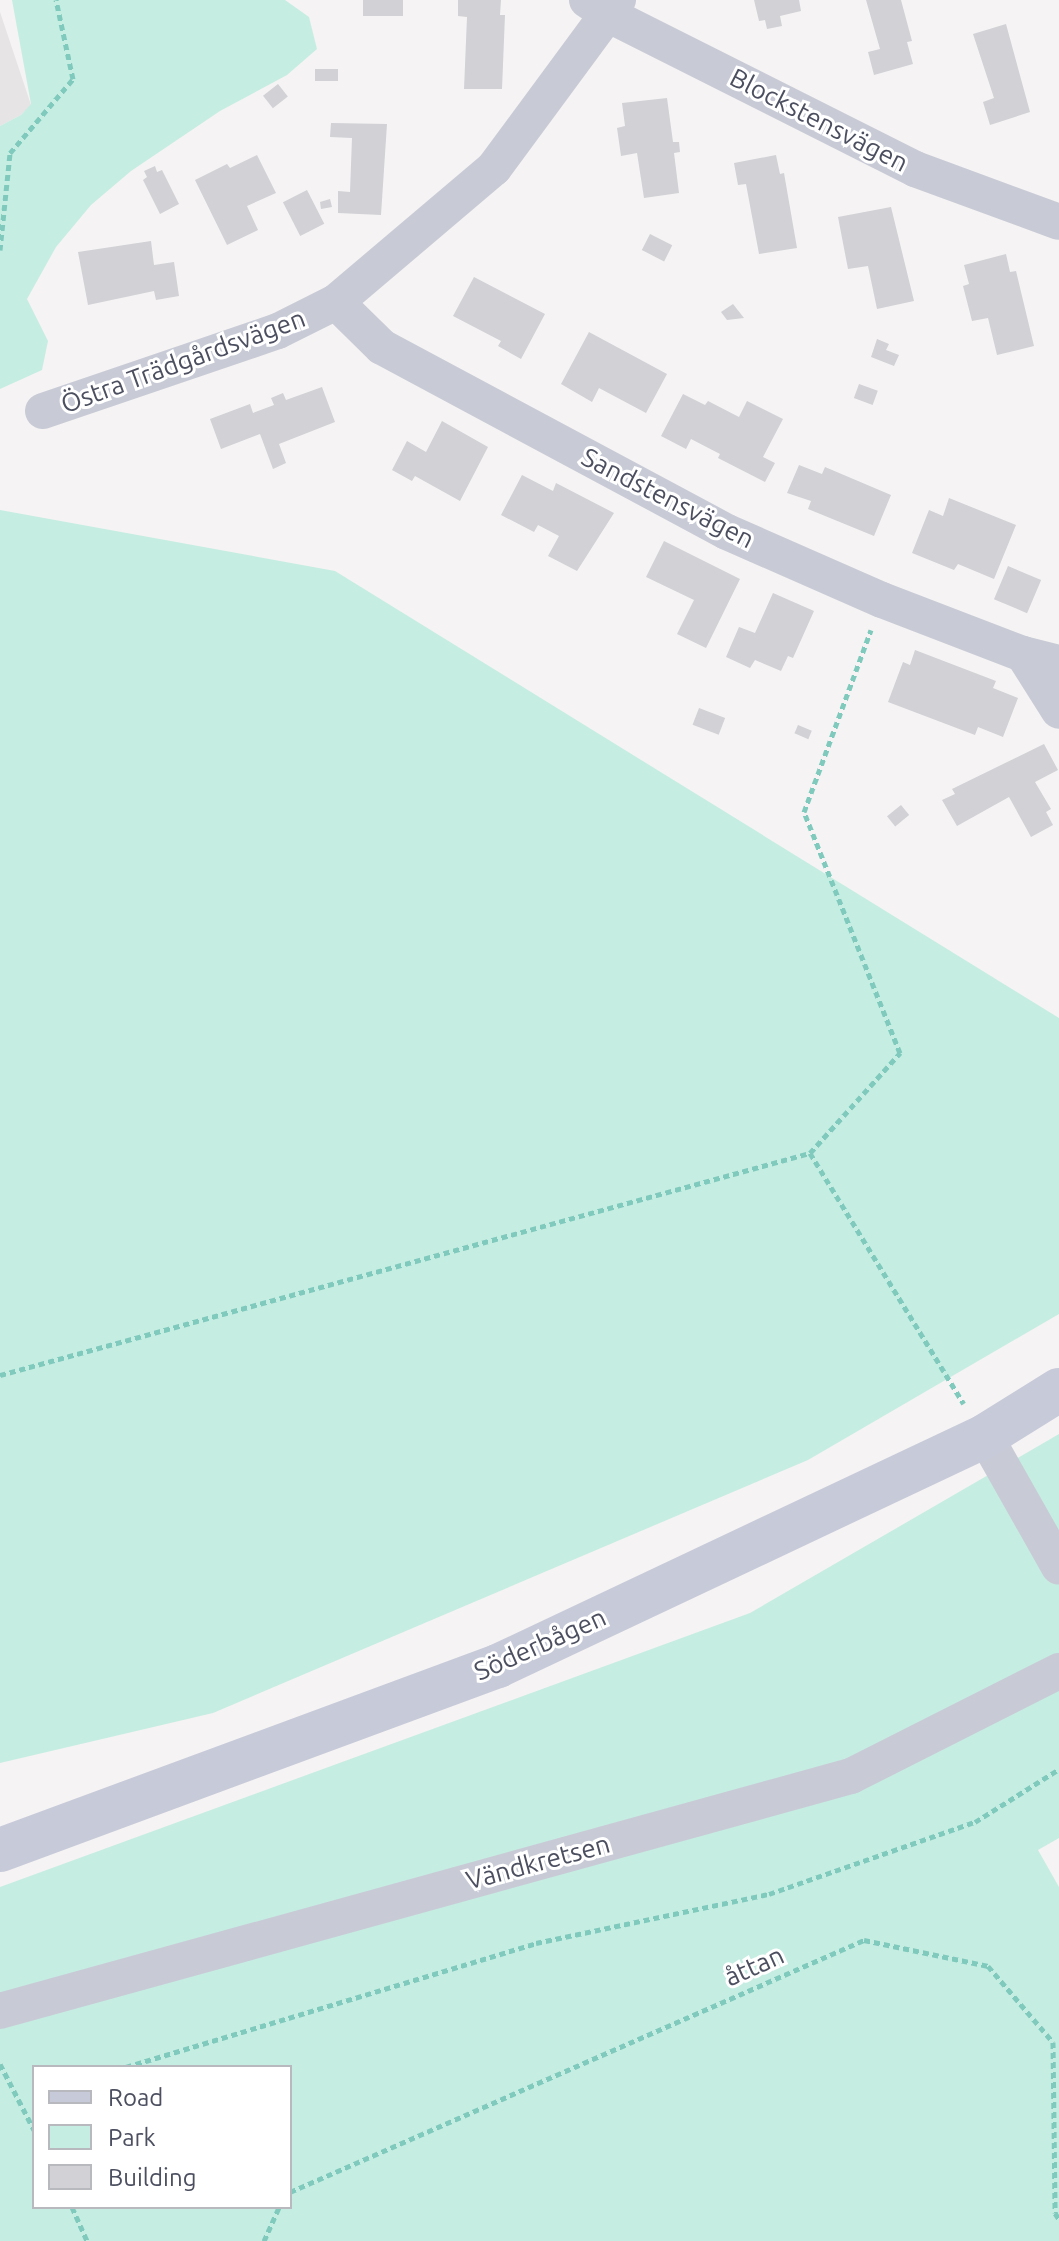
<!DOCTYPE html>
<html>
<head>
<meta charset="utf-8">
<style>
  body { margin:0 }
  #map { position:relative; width:1059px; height:2241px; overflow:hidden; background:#f5f3f3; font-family:Ubuntu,sans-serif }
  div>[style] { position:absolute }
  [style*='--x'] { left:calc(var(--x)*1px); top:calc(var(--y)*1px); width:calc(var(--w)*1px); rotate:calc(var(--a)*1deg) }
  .education>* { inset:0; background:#e6e4e4 }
  .green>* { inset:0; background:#c6ede2 }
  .building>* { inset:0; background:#d1d1d6; transform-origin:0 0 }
  .path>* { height:5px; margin-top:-2.5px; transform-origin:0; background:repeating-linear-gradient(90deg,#80c9bd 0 6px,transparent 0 10px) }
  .street>* { height:36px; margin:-18px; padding:0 18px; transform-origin:18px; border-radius:18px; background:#c8cbd6 }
  .secondary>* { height:44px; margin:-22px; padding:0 22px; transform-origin:22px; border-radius:22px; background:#c7cad9 }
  span { translate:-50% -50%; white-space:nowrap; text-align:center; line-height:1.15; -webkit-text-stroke:6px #fff; paint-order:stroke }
  .street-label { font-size:26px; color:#4c4f5f }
  .legend { position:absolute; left:32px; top:2065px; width:260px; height:144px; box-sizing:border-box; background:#fff; border:2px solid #b7b9bf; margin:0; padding:10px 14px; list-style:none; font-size:24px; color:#4c4f5f }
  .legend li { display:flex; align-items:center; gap:16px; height:40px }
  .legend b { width:40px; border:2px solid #b7b9bf }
</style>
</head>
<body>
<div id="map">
  <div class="education">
    <div style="clip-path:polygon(0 12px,31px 105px,21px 115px,0 126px)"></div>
  </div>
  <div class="green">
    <div style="clip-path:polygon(12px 0,285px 0,309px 17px,317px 49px,287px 75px,220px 111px,131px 171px,91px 205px,56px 247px,27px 299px,48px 341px,42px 370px,0 389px,0 126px,21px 115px,31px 104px)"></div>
    <div style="clip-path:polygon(0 510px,335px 571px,1059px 1018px,1059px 1314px,808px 1460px,213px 1713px,0 1763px)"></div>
    <div style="clip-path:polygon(evenodd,1059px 1434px,1059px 1838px,1038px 1850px,1059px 1887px,1059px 2241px,0 2241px,0 1887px,750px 1613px,1059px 1434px,34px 2067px,290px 2067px,290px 2207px,34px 2207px,34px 2067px)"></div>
  </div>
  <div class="building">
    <div style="left:363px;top:0;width:40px;height:16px"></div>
    <div style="clip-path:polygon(458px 0,501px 0,500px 15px,505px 15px,502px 89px,464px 89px,467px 17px,458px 16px)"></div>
    <div style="clip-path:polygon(754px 0,799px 0,801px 11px,780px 16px,782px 26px,767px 29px,765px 20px,759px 21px)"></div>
    <div style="clip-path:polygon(866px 0,901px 0,912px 41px,907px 42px,913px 64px,874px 75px,868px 52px,880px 49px)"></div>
    <div style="clip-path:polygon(1006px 24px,1030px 112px,990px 125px,983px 102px,994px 98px,973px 34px)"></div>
    <div style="left:315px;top:69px;width:23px;height:12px"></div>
    <div style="left:278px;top:84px;width:16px;height:19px;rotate:52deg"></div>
    <div style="clip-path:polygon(667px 98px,673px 142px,679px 142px,680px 152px,674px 153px,679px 193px,644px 198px,637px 153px,621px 156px,617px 128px,625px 126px,622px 103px)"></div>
    <div style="clip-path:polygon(331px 123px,387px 124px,381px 215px,338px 213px,338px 191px,350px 192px,352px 138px,330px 137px)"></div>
    <div style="clip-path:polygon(257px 155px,276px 193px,247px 206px,258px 230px,227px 245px,195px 180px,227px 164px,230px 168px)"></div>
    <div style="clip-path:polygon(776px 155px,780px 174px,784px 173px,797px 248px,759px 254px,746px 184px,738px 185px,734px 163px)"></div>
    <div style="clip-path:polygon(155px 166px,157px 172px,162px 170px,179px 204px,160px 214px,143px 180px,147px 177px,144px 171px)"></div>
    <div style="left:307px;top:190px;width:38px;height:27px;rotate:63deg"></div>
    <div style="clip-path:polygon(330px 199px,332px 207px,321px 209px,320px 202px)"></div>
    <div style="clip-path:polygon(891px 207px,914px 301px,877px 309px,868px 266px,848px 269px,838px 217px)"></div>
    <div style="left:650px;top:234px;width:25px;height:18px;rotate:27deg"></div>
    <div style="clip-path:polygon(151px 241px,154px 265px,174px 262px,179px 296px,156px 300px,154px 291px,88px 305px,78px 252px)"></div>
    <div style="clip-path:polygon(1006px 254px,1010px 272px,1016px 271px,1034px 346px,997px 355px,988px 318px,972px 321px,963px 286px,969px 284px,964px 265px)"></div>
    <div style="clip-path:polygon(474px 277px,545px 314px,521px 359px,498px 346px,501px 341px,453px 316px)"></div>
    <div style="clip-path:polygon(733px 304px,744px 318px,727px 320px,721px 312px)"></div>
    <div style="clip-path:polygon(589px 332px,667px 374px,646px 413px,599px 388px,592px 402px,561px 384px)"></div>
    <div style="clip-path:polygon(877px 339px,889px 344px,886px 350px,899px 355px,894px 366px,871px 357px)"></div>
    <div style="left:859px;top:384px;width:20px;height:15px;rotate:20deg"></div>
    <div style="clip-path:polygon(322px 387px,335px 422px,279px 444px,286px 463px,273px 469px,260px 434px,221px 449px,210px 419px,250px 404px,253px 413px,274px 405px,271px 398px,283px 393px,286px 400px)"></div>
    <div style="clip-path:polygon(683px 394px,705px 405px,708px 401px,739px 417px,747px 401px,783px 419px,763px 457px,775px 463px,765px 482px,718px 458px,720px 454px,691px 439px,686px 449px,661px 436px)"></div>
    <div style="clip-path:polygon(442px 421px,488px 447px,460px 501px,415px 476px,412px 481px,392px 470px,407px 441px,426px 452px)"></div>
    <div style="clip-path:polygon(799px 465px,822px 474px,825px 467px,891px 495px,874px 536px,808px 509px,811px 501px,787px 493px)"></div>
    <div style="clip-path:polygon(522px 475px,553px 491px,556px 483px,614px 513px,577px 571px,548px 556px,559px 536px,538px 525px,534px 532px,501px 515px)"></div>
    <div style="clip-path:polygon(949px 498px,1016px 525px,994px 579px,958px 564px,954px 570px,912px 553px,929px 510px,943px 516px)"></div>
    <div style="clip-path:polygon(664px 541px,740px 579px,706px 648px,677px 634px,694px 600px,646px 577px)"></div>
    <div style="left:1008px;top:566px;width:36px;height:36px;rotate:23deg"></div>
    <div style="clip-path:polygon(773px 593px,814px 611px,793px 658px,788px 656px,781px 671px,755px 660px,750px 668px,726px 657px,739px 627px,755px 633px)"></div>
    <div style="clip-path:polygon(915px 650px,996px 681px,993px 688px,1018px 698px,1003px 737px,978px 727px,975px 735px,888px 702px,903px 662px,910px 665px)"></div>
    <div style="left:699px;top:708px;width:28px;height:18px;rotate:21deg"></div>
    <div style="left:798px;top:725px;width:15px;height:9px;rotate:23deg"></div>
    <div style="clip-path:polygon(1044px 744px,1058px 770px,1035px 782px,1051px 809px,1046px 812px,1053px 825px,1031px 837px,1009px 797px,957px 826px,942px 800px,955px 794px,952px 789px)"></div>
    <div style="left:901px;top:805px;width:13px;height:18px;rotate:51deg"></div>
  </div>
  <div class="path">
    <div style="--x:0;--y:250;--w:98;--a:-84.1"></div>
    <div style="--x:10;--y:153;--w:97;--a:-49.6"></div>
    <div style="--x:73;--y:79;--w:81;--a:-102.1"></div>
    <div style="--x:810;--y:1153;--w:294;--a:58.5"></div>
    <div style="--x:0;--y:1375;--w:840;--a:-15.33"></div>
    <div style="--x:810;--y:1153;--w:135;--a:-48"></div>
    <div style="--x:900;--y:1053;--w:259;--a:-111.7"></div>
    <div style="--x:804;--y:812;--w:194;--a:-69.8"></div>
    <div style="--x:0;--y:2064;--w:74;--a:62.7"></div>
    <div style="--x:126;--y:2067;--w:428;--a:-16.8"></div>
    <div style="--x:536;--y:1943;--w:238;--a:-11.9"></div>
    <div style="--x:769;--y:1894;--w:218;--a:-19.3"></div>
    <div style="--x:975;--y:1822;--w:99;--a:-32.2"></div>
    <div style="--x:290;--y:2192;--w:627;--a:-23.7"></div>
    <div style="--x:864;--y:1940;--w:127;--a:11.8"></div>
    <div style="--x:988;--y:1966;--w:100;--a:49.5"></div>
    <div style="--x:1053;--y:2042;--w:171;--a:89.3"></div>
    <div style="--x:1055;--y:2213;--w:7;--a:56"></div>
    <div style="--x:72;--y:2207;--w:37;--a:66"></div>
    <div style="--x:264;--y:2241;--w:37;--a:-66"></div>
  </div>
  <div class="street">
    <div style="--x:587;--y:0;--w:27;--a:34"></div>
    <div style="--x:609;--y:15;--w:343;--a:26.7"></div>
    <div style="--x:915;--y:169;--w:153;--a:20.2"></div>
    <div style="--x:336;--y:302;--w:64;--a:44.4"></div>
    <div style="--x:382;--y:347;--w:391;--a:28.2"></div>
    <div style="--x:727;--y:532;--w:169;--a:23.7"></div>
    <div style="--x:882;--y:600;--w:151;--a:21"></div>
    <div style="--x:1023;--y:654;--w:37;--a:14"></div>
    <div style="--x:43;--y:411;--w:248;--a:-18.8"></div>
    <div style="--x:278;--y:331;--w:65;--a:-26.6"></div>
    <div style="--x:336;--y:302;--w:207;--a:-40.3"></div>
    <div style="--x:494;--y:168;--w:209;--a:-53.6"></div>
    <div style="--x:1023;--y:654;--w:67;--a:57.7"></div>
    <div style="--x:985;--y:1436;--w:150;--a:60.5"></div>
    <div style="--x:0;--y:2011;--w:883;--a:-15.44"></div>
    <div style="--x:851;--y:1776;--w:233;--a:-26.8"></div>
  </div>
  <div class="secondary">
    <div style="--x:0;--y:1850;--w:531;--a:-20.28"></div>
    <div style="--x:498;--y:1666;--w:539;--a:-25.28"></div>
    <div style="--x:985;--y:1436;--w:87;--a:-31.9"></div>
  </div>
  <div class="street-label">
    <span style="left:819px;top:120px;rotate:27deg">Blockstensvägen</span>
    <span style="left:183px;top:361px;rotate:-20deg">Östra Trädgårdsvägen</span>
    <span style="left:668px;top:498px;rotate:27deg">Sandstensvägen</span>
    <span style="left:540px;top:1644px;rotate:-24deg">Söderbågen</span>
    <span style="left:538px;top:1862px;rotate:-15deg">Vändkretsen</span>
    <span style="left:754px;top:1966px;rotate:-24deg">åttan</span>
  </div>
  <ul class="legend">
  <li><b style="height:10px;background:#c7cad9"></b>Road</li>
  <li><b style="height:22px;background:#c6ede2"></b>Park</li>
  <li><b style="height:22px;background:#d1d1d6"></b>Building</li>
  </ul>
</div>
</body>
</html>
